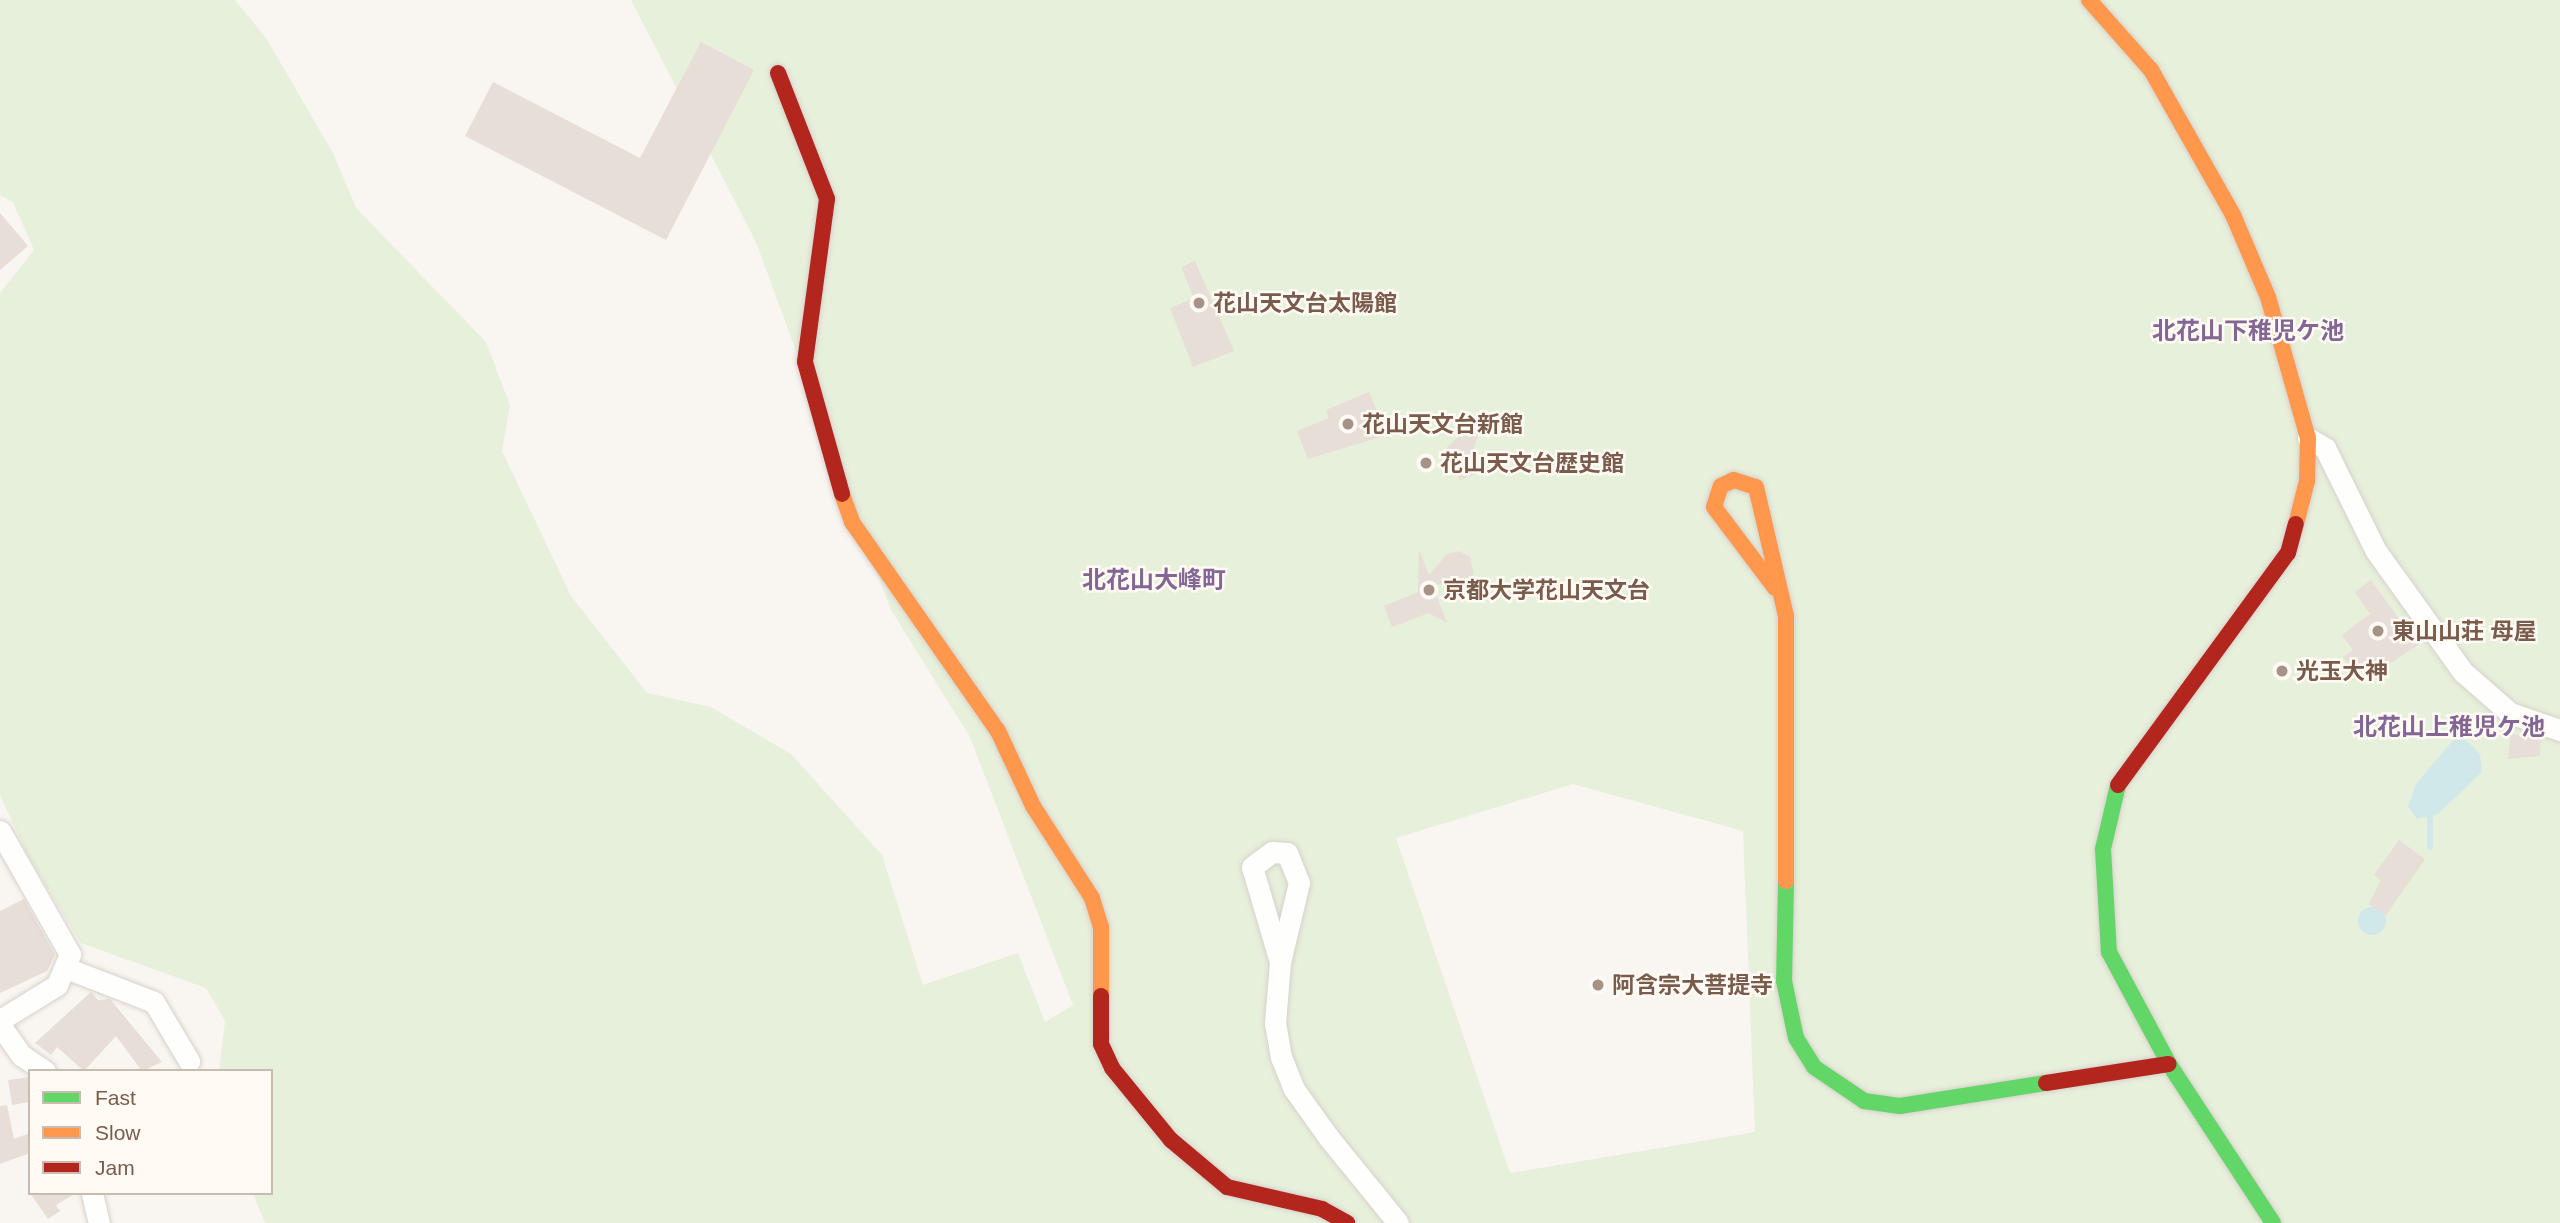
<!DOCTYPE html>
<html>
<head>
<meta charset="utf-8">
<style>
  body { margin:0 }
  #map { position:relative; width:2560px; height:1223px; overflow:hidden; background:#f9f5f0; font-family:Arial,"Noto Sans JP",sans-serif }
  div>[style] { position:absolute }
  [style*='--x'] { left:calc(var(--x)*1px); top:calc(var(--y)*1px); width:calc(var(--w)*1px); rotate:calc(var(--a)*1deg) }
  .green>* { inset:0; background:#e7f0db }
  .water>* { inset:0; background:#d0e8ea }
  .round { border-radius:50% }
  .stream>* { height:6px; margin:-3px; padding:0 3px; transform-origin:3px; border-radius:3px; background:#d0e8ea }
  .building>* { inset:0; background:#e6ded7 }
  .roads { filter:drop-shadow(0 0 2px #d7d1cb) drop-shadow(0 0 2px #d7d1cb) }
  .street>* { height:21px; margin:-10.5px; padding:0 10.5px; transform-origin:10.5px; border-radius:10.5px; background:#fefefd }
  .fast>* { height:16px; margin:-8px; padding:0 8px; transform-origin:8px; border-radius:8px; background:#63d668 }
  .slow>* { height:16px; margin:-8px; padding:0 8px; transform-origin:8px; border-radius:8px; background:#ff974d }
  .jam>* { height:16px; margin:-8px; padding:0 8px; transform-origin:8px; border-radius:8px; background:#b3261e }
  .dots>* { width:19px; height:19px; translate:-50% -50%; box-sizing:border-box; border:4px solid #fffaf3; border-radius:50% }
  span { translate:-50% -50%; white-space:nowrap; text-align:center; line-height:1.15; -webkit-text-stroke:5px #fffaf3; paint-order:stroke }
  .poi-label { font-size:23px; color:#7a5c4d; font-weight:700 }
  .left { translate:0 -50%; text-align:left }
  .neighbourhood-label { font-size:24px; color:#846695; font-weight:700 }
  .legend { position:absolute; left:28px; top:1069px; width:245px; height:126px; box-sizing:border-box; background:#fffaf3; border:2px solid #cabbb1; margin:0; padding:9px 12px; list-style:none; font-size:21px; color:#7a5c4d }
  .legend li { display:flex; align-items:center; gap:14px; height:35px }
  .legend b { width:35px; border:2px solid #cabbb1 }
</style>
</head>
<body>
<div id="map">
  <div class="green">
    <div style="clip-path:polygon(evenodd,0 0,235px 0,266px 38px,333px 153px,356px 208px,486px 342px,510px 405px,502px 451px,571px 596px,647px 693px,711px 707px,791px 754px,882px 855px,923px 985px,1018px 953px,1045px 1022px,1073px 1005px,970px 737px,891px 610px,756px 242px,631px 0,2560px 0,2560px 1223px,265px 1223px,253px 1193px,271px 1193px,271px 1071px,219px 1071px,225px 1021px,206px 988px,81px 943px,29px 858px,0 795px,0 293px,34px 250px,13px 202px,0 195px,0 0,1573px 784px,1743px 831px,1755px 1132px,1510px 1173px,1396px 838px,1573px 784px)"></div>
  </div>
  <div class="water">
    <div style="clip-path:polygon(2459px 733px,2480px 754px,2482px 772px,2438px 814px,2417px 819px,2408px 807px,2416px 784px)"></div>
    <div class="round" style="left:2358px;top:907px;width:28px;height:28px"></div>
  </div>
  <div class="stream">
    <div style="--x:2430;--y:847;--w:30;--a:-90"></div>
  </div>
  <div class="building">
    <div style="clip-path:polygon(701px 42px,754px 70px,666px 240px,465px 136px,493px 82px,640px 158px)"></div>
    <div style="clip-path:polygon(0 213px,28px 246px,0 270px)"></div>
    <div style="clip-path:polygon(1195px 261px,1234px 351px,1193px 367px,1170px 308px,1194px 298px,1181px 267px)"></div>
    <div style="clip-path:polygon(1369px 392px,1387px 435px,1308px 459px,1297px 431px,1329px 418px,1326px 410px)"></div>
    <div style="clip-path:polygon(1468px 428px,1478px 435px,1472px 454px,1479px 473px,1460px 480px,1447px 447px)"></div>
    <div style="clip-path:polygon(1419px 550px,1429px 575px,1447px 554px,1459px 551px,1470px 557px,1474px 574px,1462px 587px,1432px 584px,1447px 623px,1429px 613px,1392px 627px,1384px 606px,1418px 592px)"></div>
    <div style="clip-path:polygon(2371px 580px,2418px 645px,2371px 676px,2362px 663px,2352px 670px,2343px 657px,2353px 650px,2342px 635px,2370px 614px,2355px 592px)"></div>
    <div style="clip-path:polygon(2511px 734px,2541px 738px,2540px 756px,2508px 759px)"></div>
    <div style="clip-path:polygon(2399px 840px,2425px 859px,2386px 915px,2369px 904px,2381px 880px,2374px 875px)"></div>
    <div style="clip-path:polygon(24px 899px,55px 955px,47px 971px,0 993px,0 911px)"></div>
    <div style="clip-path:polygon(91px 992px,98px 1000px,110px 999px,162px 1062px,142px 1071px,116px 1036px,84px 1071px,57px 1047px,51px 1055px,35px 1043px)"></div>
    <div style="clip-path:polygon(30px 1077px,30px 1102px,12px 1105px,8px 1080px)"></div>
    <div style="clip-path:polygon(7px 1105px,14px 1139px,30px 1133px,30px 1153px,0 1164px,0 1106px)"></div>
    <div style="clip-path:polygon(30px 1193px,76px 1193px,56px 1205px,60px 1211px,48px 1219px)"></div>
  </div>
  <div class="roads">
    <div class="street">
      <div style="--x:2308;--y:438;--w:20;--a:30"></div>
      <div style="--x:2325;--y:448;--w:115;--a:63.7"></div>
      <div style="--x:2376;--y:551;--w:149;--a:54.3"></div>
      <div style="--x:2463;--y:672;--w:62;--a:41.1"></div>
      <div style="--x:2510;--y:713;--w:53;--a:18.8"></div>
      <div style="--x:0;--y:831;--w:142;--a:60.4"></div>
      <div style="--x:70;--y:954;--w:34;--a:113"></div>
      <div style="--x:57;--y:985;--w:67;--a:148.4"></div>
      <div style="--x:1280;--y:962;--w:99;--a:-106.4"></div>
      <div style="--x:1252;--y:867;--w:25;--a:-37"></div>
      <div style="--x:1272;--y:852;--w:15;--a:4"></div>
      <div style="--x:1287;--y:853;--w:32;--a:68"></div>
      <div style="--x:1299;--y:883;--w:81;--a:103.5"></div>
      <div style="--x:1280;--y:962;--w:61;--a:94.7"></div>
      <div style="--x:1275;--y:1023;--w:35;--a:80"></div>
      <div style="--x:1281;--y:1057;--w:35;--a:68"></div>
      <div style="--x:1294;--y:1089;--w:60;--a:54.5"></div>
      <div style="--x:1329;--y:1138;--w:109;--a:50.9"></div>
      <div style="--x:66;--y:968;--w:94;--a:21.1"></div>
      <div style="--x:154;--y:1002;--w:69;--a:59.3"></div>
      <div style="--x:0;--y:1025;--w:37;--a:55"></div>
      <div style="--x:21;--y:1055;--w:29;--a:34"></div>
      <div style="--x:92;--y:1193;--w:31;--a:77"></div>
    </div>
    <div class="fast">
      <div style="--x:2118;--y:785;--w:66;--a:103.2"></div>
      <div style="--x:2103;--y:849;--w:103;--a:86.7"></div>
      <div style="--x:2109;--y:952;--w:127;--a:61.8"></div>
      <div style="--x:2169;--y:1064;--w:190;--a:56.8"></div>
      <div style="--x:1786;--y:881;--w:100;--a:91.1"></div>
      <div style="--x:1784;--y:981;--w:58;--a:78.1"></div>
      <div style="--x:1796;--y:1038;--w:34;--a:58"></div>
      <div style="--x:1814;--y:1067;--w:60;--a:34.2"></div>
      <div style="--x:1864;--y:1101;--w:36;--a:8"></div>
      <div style="--x:1900;--y:1106;--w:148;--a:-9"></div>
    </div>
    <div class="slow">
      <div style="--x:2089;--y:0;--w:94;--a:48.5"></div>
      <div style="--x:2151;--y:70;--w:167;--a:60.5"></div>
      <div style="--x:2233;--y:215;--w:89;--a:66.9"></div>
      <div style="--x:2268;--y:297;--w:147;--a:74.2"></div>
      <div style="--x:2308;--y:438;--w:43;--a:91.3"></div>
      <div style="--x:2307;--y:481;--w:44;--a:104.3"></div>
      <div style="--x:842;--y:494;--w:30;--a:70"></div>
      <div style="--x:852;--y:522;--w:255;--a:55.1"></div>
      <div style="--x:998;--y:731;--w:83;--a:65"></div>
      <div style="--x:1033;--y:806;--w:109;--a:57.3"></div>
      <div style="--x:1092;--y:898;--w:30;--a:73"></div>
      <div style="--x:1101;--y:927;--w:69;--a:90"></div>
      <div style="--x:1775;--y:588;--w:101;--a:-127"></div>
      <div style="--x:1714;--y:507;--w:22;--a:-72"></div>
      <div style="--x:1721;--y:486;--w:14;--a:-25"></div>
      <div style="--x:1734;--y:480;--w:23;--a:18"></div>
      <div style="--x:1756;--y:487;--w:132;--a:76.9"></div>
      <div style="--x:1786;--y:616;--w:265;--a:90"></div>
    </div>
    <div class="jam">
      <div style="--x:778;--y:73;--w:135;--a:68.7"></div>
      <div style="--x:827;--y:199;--w:164;--a:97.7"></div>
      <div style="--x:805;--y:362;--w:137;--a:74.3"></div>
      <div style="--x:2118;--y:785;--w:288;--a:-53.8"></div>
      <div style="--x:2288;--y:553;--w:30;--a:-75"></div>
      <div style="--x:1101;--y:996;--w:48;--a:90"></div>
      <div style="--x:1101;--y:1044;--w:26;--a:65"></div>
      <div style="--x:1112;--y:1068;--w:93;--a:50.7"></div>
      <div style="--x:1171;--y:1140;--w:73;--a:40"></div>
      <div style="--x:1227;--y:1187;--w:98;--a:13"></div>
      <div style="--x:1322;--y:1209;--w:29;--a:29"></div>
      <div style="--x:2046;--y:1083;--w:124;--a:-8.8"></div>
    </div>
  </div>
  <div class="dots">
    <div style="left:1199px;top:303px;background:#a69286"></div>
    <div style="left:1348px;top:424px;background:#a69286"></div>
    <div style="left:1426px;top:463px;background:#a69286"></div>
    <div style="left:1429px;top:590px;background:#a69286"></div>
    <div style="left:2378px;top:631px;background:#a69286"></div>
    <div style="left:2282px;top:671px;background:#a69286"></div>
    <div style="left:1598px;top:985px;background:#a69286"></div>
  </div>
  <div class="poi-label">
    <span class="left" style="left:1213px;top:303px">花山天文台太陽館</span>
    <span class="left" style="left:1362px;top:424px">花山天文台新館</span>
    <span class="left" style="left:1440px;top:463px">花山天文台歴史館</span>
    <span class="left" style="left:1443px;top:590px">京都大学花山天文台</span>
    <span class="left" style="left:2392px;top:631px">東山山荘 母屋</span>
    <span class="left" style="left:2296px;top:671px">光玉大神</span>
    <span class="left" style="left:1612px;top:985px">阿含宗大菩提寺</span>
  </div>
  <div class="neighbourhood-label">
    <span style="left:2248px;top:331px">北花山下稚児ケ池</span>
    <span style="left:1154px;top:580px">北花山大峰町</span>
    <span style="left:2449px;top:727px">北花山上稚児ケ池</span>
  </div>
  <ul class="legend">
  <li><b style="height:9px;background:#63d668"></b>Fast</li>
  <li><b style="height:9px;background:#ff974d"></b>Slow</li>
  <li><b style="height:9px;background:#b3261e"></b>Jam</li>
  </ul>
</div>
</body>
</html>
